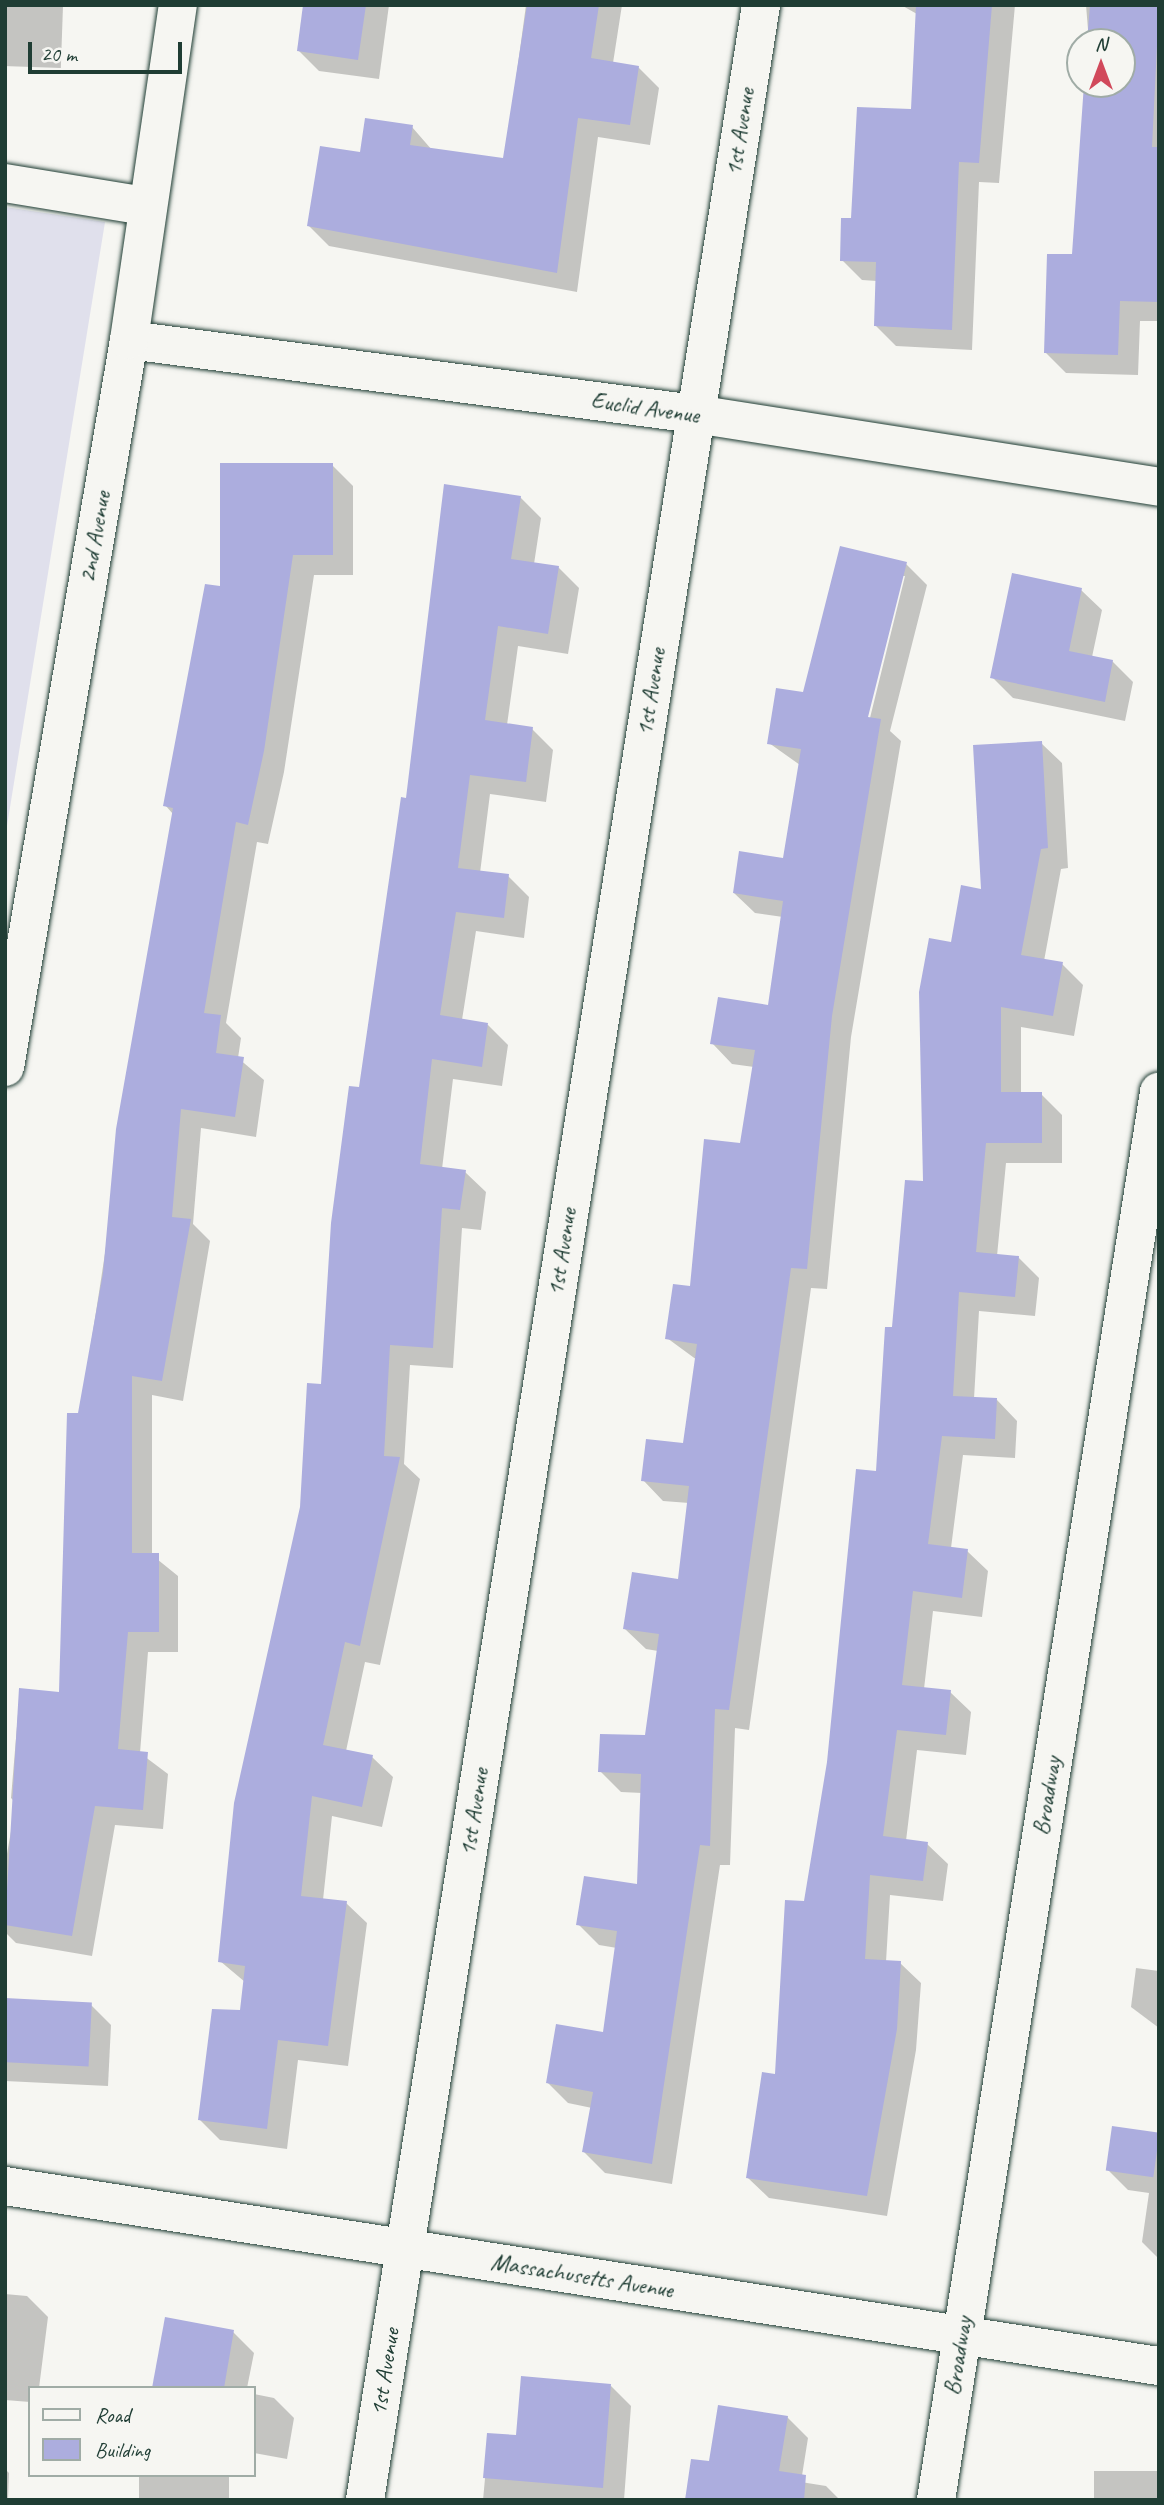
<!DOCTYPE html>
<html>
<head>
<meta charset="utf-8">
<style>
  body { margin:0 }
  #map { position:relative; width:1164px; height:2505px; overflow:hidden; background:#f6f6f2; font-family:Caveat,sans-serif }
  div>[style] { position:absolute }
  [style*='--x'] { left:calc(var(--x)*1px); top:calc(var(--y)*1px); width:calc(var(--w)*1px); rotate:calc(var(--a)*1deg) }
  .built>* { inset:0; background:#e0e0ec }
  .shadow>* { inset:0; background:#0003; transform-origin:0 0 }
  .building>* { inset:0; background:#acadde; transform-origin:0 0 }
  .roads { filter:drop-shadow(0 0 2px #1f3d34) drop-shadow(0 0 2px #1f3d34) }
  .minor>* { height:38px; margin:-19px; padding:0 19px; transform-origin:19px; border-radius:19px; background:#f6f6f2 }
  span { translate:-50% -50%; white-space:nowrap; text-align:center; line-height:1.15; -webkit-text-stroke:5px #f6f6f2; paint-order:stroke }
  .street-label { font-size:24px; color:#1f3d34 }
  .frame { position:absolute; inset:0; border:7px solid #1f3d34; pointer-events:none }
  .legend { position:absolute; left:28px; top:2386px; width:228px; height:91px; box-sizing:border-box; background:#f6f6f2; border:2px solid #a0aca6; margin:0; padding:9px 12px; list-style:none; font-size:21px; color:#1f3d34 }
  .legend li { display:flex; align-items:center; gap:14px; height:35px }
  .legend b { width:35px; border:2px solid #a0aca6 }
  .north { position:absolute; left:1066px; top:28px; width:70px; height:70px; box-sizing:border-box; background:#f6f6f2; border:2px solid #a0aca6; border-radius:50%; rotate:0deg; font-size:19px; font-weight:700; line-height:28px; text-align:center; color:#1f3d34 }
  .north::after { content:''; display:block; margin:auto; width:24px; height:32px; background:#d1495b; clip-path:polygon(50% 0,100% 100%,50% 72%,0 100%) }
  .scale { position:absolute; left:28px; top:42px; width:154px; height:32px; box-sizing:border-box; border:4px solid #1f3d34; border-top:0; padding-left:9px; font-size:21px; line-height:24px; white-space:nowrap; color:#1f3d34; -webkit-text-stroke:5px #f6f6f2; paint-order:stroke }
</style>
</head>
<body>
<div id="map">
  <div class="built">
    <div style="clip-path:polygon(5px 207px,105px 222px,5px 838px)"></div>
  </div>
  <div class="shadow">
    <div style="left:5px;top:5px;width:58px;height:61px;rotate:2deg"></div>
    <div style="clip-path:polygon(306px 5px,389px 5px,379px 79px,319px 71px,298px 50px)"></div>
    <div style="clip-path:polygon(526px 5px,622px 5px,613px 63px,638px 67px,659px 88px,650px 145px,598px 137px,577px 292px,329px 246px,309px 226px,361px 154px,412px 127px,432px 150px,505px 160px)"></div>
    <div style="clip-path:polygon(901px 5px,1015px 5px,999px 183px,979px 182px,972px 350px,896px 346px,876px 326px,877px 281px,862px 280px,842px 260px,853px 220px,912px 111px,917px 14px)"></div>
    <div style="clip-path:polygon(1086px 5px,1159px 5px,1159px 321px,1140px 321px,1138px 375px,1066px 373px,1045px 352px,1073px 256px,1086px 84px,1122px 84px,1122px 42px,1089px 42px)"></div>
    <div style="clip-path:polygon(332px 465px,353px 486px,353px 575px,314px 575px,284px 772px,268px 844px,257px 842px,226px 1023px,241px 1038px,238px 1058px,264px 1080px,256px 1137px,201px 1128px,193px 1224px,210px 1241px,183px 1401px,152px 1395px,152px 1555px,178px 1576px,178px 1652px,148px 1652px,140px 1753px,168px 1774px,163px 1829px,115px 1825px,92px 1956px,16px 1943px,5px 1932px,5px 1865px,16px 1803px,11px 1798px,20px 1690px,61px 1693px,80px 1415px,173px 814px,165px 805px,221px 588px)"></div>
    <div style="clip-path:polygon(520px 497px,541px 518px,534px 564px,558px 567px,579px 588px,568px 654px,518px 646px,507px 725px,532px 729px,553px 750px,546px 802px,490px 794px,480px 873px,508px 876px,529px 897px,524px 938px,476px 931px,462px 1020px,488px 1025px,508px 1045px,502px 1086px,453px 1079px,442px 1169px,465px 1172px,486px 1192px,481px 1230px,462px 1228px,453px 1368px,410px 1365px,404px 1464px,420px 1479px,380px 1665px,365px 1662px,346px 1751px,372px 1757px,393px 1777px,382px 1827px,332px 1816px,323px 1900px,346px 1903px,367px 1923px,348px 2066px,298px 2060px,287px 2149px,220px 2140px,199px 2119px,242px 2012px,245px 1982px,220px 1961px,323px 1386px,360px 1089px,408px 800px)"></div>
    <div style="clip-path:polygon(evenodd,906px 564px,927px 585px,890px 731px,901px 741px,851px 1037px,827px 1289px,811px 1288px,749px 1730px,735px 1728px,730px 1865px,720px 1865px,672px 2184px,605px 2173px,584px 2152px,592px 2108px,568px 2103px,548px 2083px,604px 2034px,617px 1948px,599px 1945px,578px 1924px,638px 1886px,642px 1793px,621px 1792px,600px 1771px,646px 1737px,658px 1651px,646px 1649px,625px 1629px,680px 1581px,689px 1503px,663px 1501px,643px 1480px,684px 1445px,697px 1360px,667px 1338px,692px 1288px,741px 1145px,754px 1067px,732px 1064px,712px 1043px,769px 1007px,783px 917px,755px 913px,734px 893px,785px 860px,800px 765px,769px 743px,906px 564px,902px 576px,905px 576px,868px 726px,865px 725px,902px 576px)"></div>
    <div style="clip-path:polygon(1081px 590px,1102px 610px,1092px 657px,1112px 661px,1133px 682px,1125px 721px,1013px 698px,992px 677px)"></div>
    <div style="clip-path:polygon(1041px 743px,1062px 763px,1068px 868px,1061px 869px,1044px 961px,1062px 964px,1083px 985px,1074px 1036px,1021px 1027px,1021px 1094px,1041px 1094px,1062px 1115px,1062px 1163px,1006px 1163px,997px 1256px,1018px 1257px,1039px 1278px,1035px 1316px,979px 1311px,974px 1399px,997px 1400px,1017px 1421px,1015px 1458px,963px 1455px,951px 1548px,967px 1551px,988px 1571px,982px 1617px,933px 1611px,924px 1689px,950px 1692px,971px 1712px,966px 1755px,917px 1750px,906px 1841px,927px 1844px,948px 1864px,943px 1901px,890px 1895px,886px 1962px,900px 1963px,921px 1983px,916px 2050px,887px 2216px,769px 2198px,748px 2178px,777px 2076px,877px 1473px,894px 1329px,925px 1183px,952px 944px,983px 891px)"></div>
    <div style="clip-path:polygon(1136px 1968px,1159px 1971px,1159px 2028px,1131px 2007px)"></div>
    <div style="clip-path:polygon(5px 2000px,91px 2005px,111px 2025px,108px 2086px,5px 2081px)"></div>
    <div style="clip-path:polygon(1159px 2135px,1159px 2259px,1142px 2242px,1149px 2193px,1128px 2190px,1107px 2169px)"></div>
    <div style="clip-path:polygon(5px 2294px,27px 2296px,48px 2317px,39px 2388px,30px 2388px,30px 2402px,5px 2400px)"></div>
    <div style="clip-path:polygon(233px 2332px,254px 2353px,247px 2388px,154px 2388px)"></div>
    <div style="clip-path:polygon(611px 2386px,631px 2406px,624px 2500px,483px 2500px,489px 2435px,518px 2437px)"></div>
    <div style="clip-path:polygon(254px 2394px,274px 2398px,294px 2418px,287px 2459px,254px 2453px)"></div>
    <div style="clip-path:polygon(787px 2417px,808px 2438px,801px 2482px,826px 2486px,840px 2500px,687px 2500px,711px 2463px)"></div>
    <div style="clip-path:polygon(5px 2469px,9px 2473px,8px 2500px,5px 2500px)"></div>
    <div style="left:1094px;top:2471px;width:64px;height:29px"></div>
    <div style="left:139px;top:2475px;width:90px;height:25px"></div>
  </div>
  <div class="building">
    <div style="clip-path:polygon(303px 5px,366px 5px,358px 60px,297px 51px)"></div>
    <div style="clip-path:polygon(527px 5px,599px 5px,591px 58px,639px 66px,630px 125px,578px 118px,557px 273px,307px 226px,320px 146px,360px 152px,365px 118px,413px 125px,410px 145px,503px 158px)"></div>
    <div style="clip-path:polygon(916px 5px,992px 5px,979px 163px,959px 162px,952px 330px,874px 326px,876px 262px,840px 261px,841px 218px,851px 218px,857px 107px,911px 109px)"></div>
    <div style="clip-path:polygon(1090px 5px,1159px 5px,1152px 147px,1159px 147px,1159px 302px,1120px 301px,1118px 355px,1044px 353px,1047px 254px,1072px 254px,1084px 84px,1122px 84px,1122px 42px,1087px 42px)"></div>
    <div style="clip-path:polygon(220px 463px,333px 463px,333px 555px,293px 555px,264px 751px,248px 825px,236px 822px,204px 1013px,221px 1015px,216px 1053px,244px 1057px,235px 1117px,181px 1109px,172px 1217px,191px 1219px,162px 1381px,132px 1376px,132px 1553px,159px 1553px,159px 1632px,128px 1632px,118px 1749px,148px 1752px,143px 1810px,95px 1806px,72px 1936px,5px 1925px,19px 1688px,59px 1692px,67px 1413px,78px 1413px,103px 1273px,116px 1129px,173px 808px,163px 806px,205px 584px,220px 586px)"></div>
    <div style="clip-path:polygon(444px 484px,521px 496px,511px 559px,559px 566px,548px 634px,498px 626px,485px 720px,533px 727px,526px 782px,470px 775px,458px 868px,509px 874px,504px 918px,456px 912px,440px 1015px,488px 1023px,482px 1067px,432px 1059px,420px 1164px,466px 1170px,460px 1210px,442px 1208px,433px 1348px,390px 1345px,384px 1456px,400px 1457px,360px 1646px,345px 1642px,323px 1745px,373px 1755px,362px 1807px,312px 1796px,301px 1896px,347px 1901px,328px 2046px,278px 2040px,267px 2129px,198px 2120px,212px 2009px,240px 2010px,245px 1966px,218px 1962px,234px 1803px,300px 1507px,307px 1383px,321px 1384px,331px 1223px,349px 1086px,359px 1087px,401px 797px,406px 798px)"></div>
    <div style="clip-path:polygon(840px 546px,907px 562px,868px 717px,881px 719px,832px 1016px,807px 1269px,791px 1268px,729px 1710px,715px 1709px,710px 1846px,700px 1845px,652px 2164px,582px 2152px,593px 2092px,546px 2083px,556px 2024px,603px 2032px,617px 1931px,576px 1925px,584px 1876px,637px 1884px,641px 1774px,598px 1772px,600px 1734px,645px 1735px,659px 1634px,623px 1629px,632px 1572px,678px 1579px,689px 1486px,641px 1481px,646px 1439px,683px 1443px,697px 1344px,665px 1339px,673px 1284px,690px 1286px,704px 1139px,740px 1143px,755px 1050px,710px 1044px,718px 997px,768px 1005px,783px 901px,733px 893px,739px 851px,783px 858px,801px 749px,767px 744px,776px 688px,803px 692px)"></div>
    <div style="clip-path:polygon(1012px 573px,1082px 588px,1069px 651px,1113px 660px,1105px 702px,990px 678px)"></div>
    <div style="clip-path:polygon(1042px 741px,1048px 848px,1041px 849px,1021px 955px,1063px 962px,1053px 1016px,1001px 1007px,1001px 1092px,1042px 1092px,1042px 1143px,986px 1143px,976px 1252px,1019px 1256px,1015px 1297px,959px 1292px,953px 1396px,997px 1398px,995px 1439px,942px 1436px,928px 1544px,968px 1549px,962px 1598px,913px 1591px,902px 1685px,951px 1690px,946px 1735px,897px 1730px,883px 1836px,928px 1842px,923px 1881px,870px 1875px,865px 1959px,901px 1961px,897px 2029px,867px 2196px,746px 2178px,762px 2072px,775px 2074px,785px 1900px,804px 1901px,827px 1762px,856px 1469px,876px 1471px,885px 1327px,892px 1327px,905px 1180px,923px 1181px,919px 992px,929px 938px,951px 942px,961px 885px,981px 889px,973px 745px)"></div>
    <div style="left:5px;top:1998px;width:87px;height:64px;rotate:3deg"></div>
    <div style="left:1112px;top:2126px;width:48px;height:45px;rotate:8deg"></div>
    <div style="clip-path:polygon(165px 2317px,234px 2330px,224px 2388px,152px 2388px)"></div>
    <div style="clip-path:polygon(521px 2376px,611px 2384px,603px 2488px,483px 2478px,487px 2433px,516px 2435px)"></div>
    <div style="clip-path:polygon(718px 2405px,788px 2416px,779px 2471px,806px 2475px,804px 2500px,685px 2500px,691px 2459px,709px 2461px)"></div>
  </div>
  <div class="roads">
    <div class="minor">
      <div style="--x:5;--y:183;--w:143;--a:9.3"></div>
      <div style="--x:129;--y:340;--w:571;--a:7.45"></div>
      <div style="--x:695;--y:414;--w:470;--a:8.9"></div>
      <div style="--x:5;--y:1067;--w:737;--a:-80.32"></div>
      <div style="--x:129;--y:340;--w:339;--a:-81.7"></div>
      <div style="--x:5;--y:2186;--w:1168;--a:8.87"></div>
      <div style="--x:365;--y:2500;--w:2526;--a:-80.98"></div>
      <div style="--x:936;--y:2500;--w:1426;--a:-81"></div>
    </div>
  </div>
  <div class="street-label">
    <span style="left:740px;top:132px;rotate:-81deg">1st Avenue</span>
    <span style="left:645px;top:408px;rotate:8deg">Euclid Avenue</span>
    <span style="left:95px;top:537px;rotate:-80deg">2nd Avenue</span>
    <span style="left:651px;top:692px;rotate:-81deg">1st Avenue</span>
    <span style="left:562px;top:1252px;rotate:-81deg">1st Avenue</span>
    <span style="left:1047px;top:1796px;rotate:-81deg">Broadway</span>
    <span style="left:474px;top:1812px;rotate:-81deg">1st Avenue</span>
    <span style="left:582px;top:2276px;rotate:9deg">Massachusetts Avenue</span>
    <span style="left:958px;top:2356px;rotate:-81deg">Broadway</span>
    <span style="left:385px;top:2372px;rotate:-81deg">1st Avenue</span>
  </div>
  <div class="frame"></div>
  <ul class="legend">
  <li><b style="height:9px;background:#f6f6f2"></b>Road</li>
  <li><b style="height:19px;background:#acadde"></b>Building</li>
  </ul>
  <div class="north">N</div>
  <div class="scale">20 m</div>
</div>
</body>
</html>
